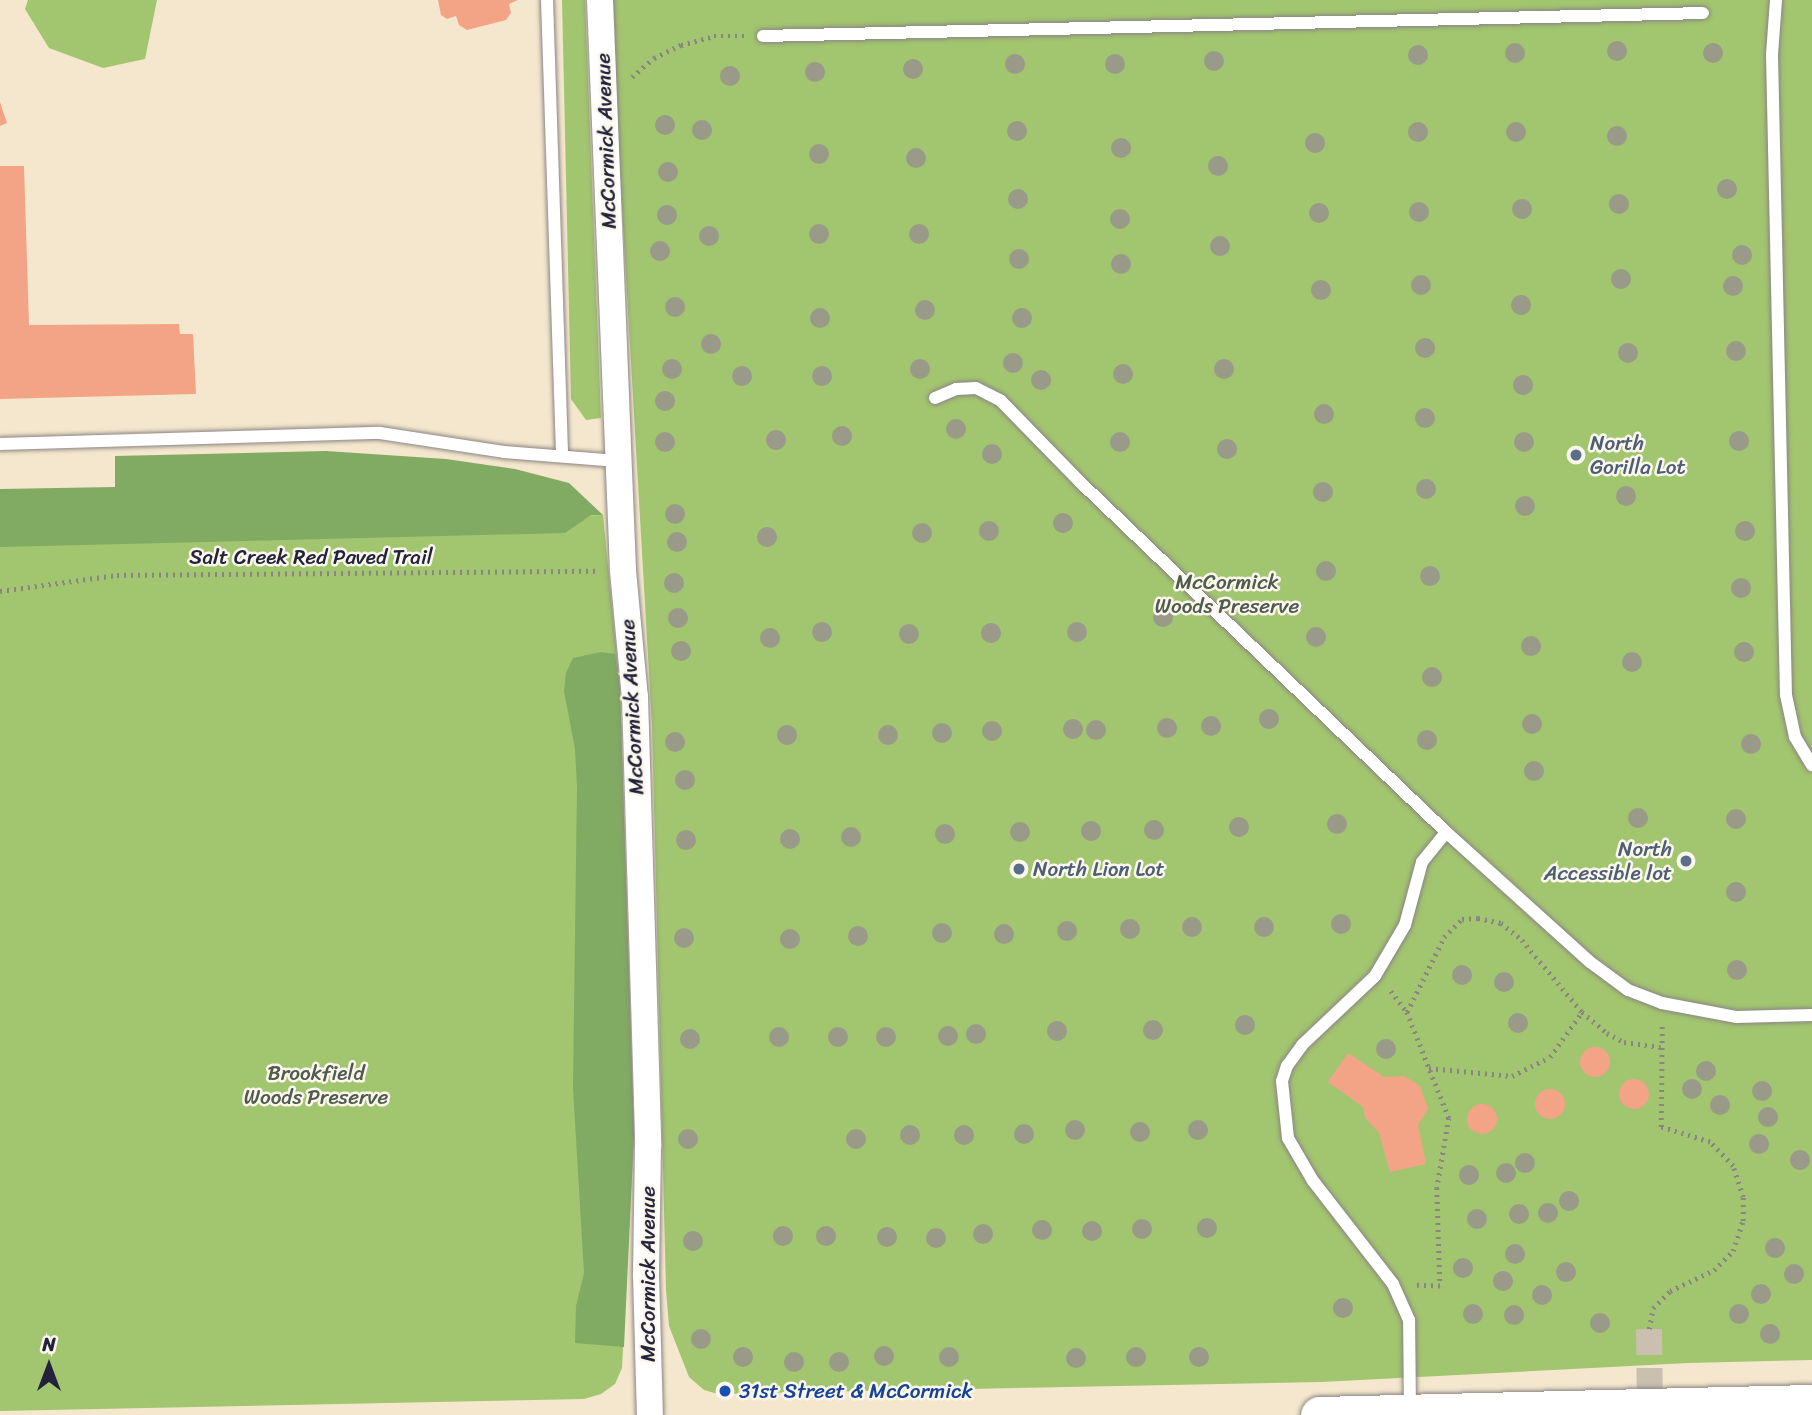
<!DOCTYPE html>
<html>
<head>
<meta charset="utf-8">
<style>
  body { margin:0 }
  #map { position:relative; width:1812px; height:1415px; overflow:hidden; background:#f4e7cd; font-family:Sriracha,sans-serif }
  div>[style] { position:absolute }
  [style*='--x'] { left:calc(var(--x)*1px); top:calc(var(--y)*1px); width:calc(var(--w)*1px); rotate:calc(var(--a)*1deg) }
  .green>* { inset:0; background:#a2c56f }
  .forest>* { inset:0; background:#81aa62 }
  .building>* { inset:0; background:#f4a486 }
  .round { border-radius:50% }
  .street-tunnel>* { height:26px; margin-top:-13px; transform-origin:0; background:repeating-linear-gradient(90deg,#cac0b0 0 26px,transparent 0 39px) }
  .path>* { height:4.5px; margin-top:-2.25px; transform-origin:0; background:repeating-linear-gradient(90deg,#8b8484 0 2px,transparent 0 7px) }
  .roads { filter:drop-shadow(0 0 2px #8b8484) drop-shadow(0 0 2px #8b8484) }
  .lane>* { height:12px; margin:-6px; padding:0 6px; transform-origin:6px; border-radius:6px; background:#fff }
  .street>* { height:26px; margin:-13px; padding:0 13px; transform-origin:13px; border-radius:13px; background:#fff }
  .secondary>* { height:37px; margin:-18.5px; padding:0 18.5px; transform-origin:18.5px; border-radius:18.5px; background:#fff }
  .trees>* { width:20px; height:20px; margin:-10px; border-radius:50%; background:#999a87 }
  .dots>* { width:19px; height:19px; translate:-50% -50%; box-sizing:border-box; border:4px solid #fbf7ec; border-radius:50% }
  span { translate:-50% -50%; white-space:nowrap; text-align:center; line-height:1.15; -webkit-text-stroke:5px #fbf7ec; paint-order:stroke }
  .street-label { font-size:21px; color:#22223b }
  .service-label { font-size:21px; color:#4e5e75 }
  .left { translate:0 -50%; text-align:left }
  .right { translate:-100% -50%; text-align:right }
  .park-label { font-size:21px; color:#4f5b4d }
  .transit-label { font-size:21px; color:#164399 }
  .north { position:absolute; left:14px; top:1331px; width:70px; height:70px; -webkit-text-stroke:5px #fbf7ec; paint-order:stroke; rotate:0deg; font-size:19px; font-weight:700; line-height:28px; text-align:center; color:#22223b }
  .north::after { content:''; display:block; margin:auto; width:24px; height:32px; background:#22223b; clip-path:polygon(50% 0,100% 100%,50% 72%,0 100%) }
</style>
</head>
<body>
<div id="map">
  <div class="green">
    <div style="clip-path:polygon(28px 0,157px 0,145px 59px,103px 68px,49px 48px,25px 9px)"></div>
    <div style="clip-path:polygon(562px 0,585px 0,601px 418px,586px 420px,571px 399px)"></div>
    <div style="clip-path:polygon(610px 0,1812px 0,1812px 1360px,1688px 1363px,1321px 1382px,718px 1394px,704px 1390px,689px 1377px,669px 1326px,666px 1290px,652px 725px)"></div>
    <div style="clip-path:polygon(603px 515px,620px 688px,634px 1134px,622px 1368px,615px 1384px,601px 1394px,584px 1399px,0 1411px,0 528px)"></div>
  </div>
  <div class="forest">
    <div style="clip-path:polygon(326px 451px,446px 459px,515px 469px,569px 483px,603px 515px,591px 515px,565px 533px,0 547px,0 489px,115px 487px,115px 456px)"></div>
    <div style="clip-path:polygon(601px 652px,615px 654px,620px 688px,634px 1134px,624px 1347px,575px 1343px,576px 1306px,584px 1273px,573px 1088px,577px 787px,575px 749px,564px 691px,566px 673px,573px 658px)"></div>
  </div>
  <div class="building">
    <div style="clip-path:polygon(438px 0,518px 0,509px 4px,511px 13px,506px 20px,467px 30px,459px 25px,456px 16px,447px 19px,441px 15px)"></div>
    <div style="clip-path:polygon(0 102px,7px 123px,0 126px)"></div>
    <div style="clip-path:polygon(0 166px,24px 166px,29px 325px,179px 324px,180px 334px,193px 334px,196px 394px,0 399px)"></div>
    <div class="round" style="left:1580px;top:1047px;width:30px;height:30px"></div>
    <div style="clip-path:polygon(1348px 1053px,1384px 1077px,1404px 1076px,1420px 1086px,1428px 1109px,1418px 1125px,1426px 1164px,1390px 1172px,1379px 1133px,1365px 1118px,1363px 1107px,1328px 1082px)"></div>
    <div class="round" style="left:1619px;top:1079px;width:30px;height:30px"></div>
    <div class="round" style="left:1535px;top:1089px;width:30px;height:30px"></div>
    <div class="round" style="left:1467px;top:1104px;width:30px;height:30px"></div>
  </div>
  <div class="street-tunnel">
    <div style="--x:1649;--y:1329;--w:86;--a:89.3"></div>
  </div>
  <div class="path">
    <div style="--x:632;--y:77;--w:29;--a:-41"></div>
    <div style="--x:654;--y:58;--w:30;--a:-26"></div>
    <div style="--x:681;--y:45;--w:34;--a:-15"></div>
    <div style="--x:714;--y:36;--w:30;--a:0"></div>
    <div style="--x:0;--y:591;--w:118;--a:-7.8"></div>
    <div style="--x:117;--y:575;--w:479;--a:-0.5"></div>
    <div style="--x:1391;--y:991;--w:26;--a:53"></div>
    <div style="--x:1407;--y:1012;--w:114;--a:68.4"></div>
    <div style="--x:1449;--y:1118;--w:71;--a:99.7"></div>
    <div style="--x:1437;--y:1188;--w:98;--a:88.2"></div>
    <div style="--x:1440;--y:1286;--w:24;--a:-178"></div>
    <div style="--x:1407;--y:1012;--w:84;--a:-63.7"></div>
    <div style="--x:1444;--y:937;--w:25;--a:-45"></div>
    <div style="--x:1462;--y:919;--w:16;--a:-4"></div>
    <div style="--x:1478;--y:918;--w:24;--a:12"></div>
    <div style="--x:1501;--y:923;--w:27;--a:39"></div>
    <div style="--x:1522;--y:940;--w:94;--a:50.2"></div>
    <div style="--x:1582;--y:1012;--w:33;--a:40"></div>
    <div style="--x:1607;--y:1033;--w:19;--a:28"></div>
    <div style="--x:1624;--y:1042;--w:37;--a:8"></div>
    <div style="--x:1429;--y:1068;--w:83;--a:5.5"></div>
    <div style="--x:1512;--y:1076;--w:42;--a:-26.6"></div>
    <div style="--x:1550;--y:1057;--w:55;--a:-54.6"></div>
    <div style="--x:1649;--y:1329;--w:21;--a:-79"></div>
    <div style="--x:1653;--y:1308;--w:24;--a:-45"></div>
    <div style="--x:1670;--y:1291;--w:49;--a:-25.5"></div>
    <div style="--x:1714;--y:1270;--w:27;--a:-45"></div>
    <div style="--x:1733;--y:1251;--w:32;--a:-72"></div>
    <div style="--x:1743;--y:1221;--w:24;--a:-90"></div>
    <div style="--x:1743;--y:1197;--w:33;--a:-108"></div>
    <div style="--x:1733;--y:1166;--w:33;--a:-134"></div>
    <div style="--x:1710;--y:1142;--w:51;--a:-163"></div>
    <div style="--x:1661;--y:1127;--w:104;--a:-89.4"></div>
  </div>
  <div class="roads">
    <div class="lane">
      <div style="--x:547;--y:0;--w:456;--a:88.1"></div>
      <div style="--x:1776;--y:0;--w:55;--a:94.2"></div>
      <div style="--x:1772;--y:55;--w:640;--a:88.75"></div>
      <div style="--x:1786;--y:695;--w:43;--a:77.9"></div>
      <div style="--x:1795;--y:737;--w:33;--a:59"></div>
      <div style="--x:763;--y:36;--w:940;--a:-1.4"></div>
      <div style="--x:935;--y:398;--w:23;--a:-23"></div>
      <div style="--x:956;--y:389;--w:20;--a:-3"></div>
      <div style="--x:976;--y:388;--w:28;--a:27"></div>
      <div style="--x:1001;--y:401;--w:112;--a:45.7"></div>
      <div style="--x:1079;--y:481;--w:508;--a:43.72"></div>
      <div style="--x:1446;--y:832;--w:194;--a:42.1"></div>
      <div style="--x:1590;--y:962;--w:47;--a:36.4"></div>
      <div style="--x:1628;--y:990;--w:36;--a:21"></div>
      <div style="--x:1662;--y:1003;--w:75;--a:10.7"></div>
      <div style="--x:1736;--y:1017;--w:76;--a:-1.5"></div>
      <div style="--x:0;--y:444;--w:380;--a:-1.7"></div>
      <div style="--x:380;--y:433;--w:125;--a:8.7"></div>
      <div style="--x:504;--y:452;--w:114;--a:4.5"></div>
      <div style="--x:1410;--y:1409;--w:89;--a:-90.6"></div>
      <div style="--x:1409;--y:1320;--w:39;--a:-114"></div>
      <div style="--x:1393;--y:1284;--w:130;--a:-127.8"></div>
      <div style="--x:1313;--y:1181;--w:50;--a:-120.2"></div>
      <div style="--x:1288;--y:1138;--w:57;--a:-96"></div>
      <div style="--x:1282;--y:1081;--w:16;--a:-72"></div>
      <div style="--x:1287;--y:1066;--w:26;--a:-54"></div>
      <div style="--x:1302;--y:1045;--w:100;--a:-43.4"></div>
      <div style="--x:1375;--y:976;--w:59;--a:-59.5"></div>
      <div style="--x:1405;--y:925;--w:65;--a:-74.9"></div>
      <div style="--x:1422;--y:862;--w:38;--a:-51"></div>
    </div>
    <div class="street">
      <div style="--x:600;--y:0;--w:571;--a:87.69"></div>
      <div style="--x:623;--y:571;--w:127;--a:84.6"></div>
      <div style="--x:635;--y:697;--w:449;--a:88.3"></div>
      <div style="--x:648;--y:1146;--w:129;--a:90.9"></div>
      <div style="--x:646;--y:1275;--w:140;--a:88.4"></div>
    </div>
    <div class="secondary">
      <div style="--x:1319;--y:1415;--w:493;--a:-1.4"></div>
    </div>
  </div>
  <div class="trees">
    <div style="left:1617px;top:51px"></div>
    <div style="left:1515px;top:53px"></div>
    <div style="left:1713px;top:53px"></div>
    <div style="left:1418px;top:55px"></div>
    <div style="left:1214px;top:61px"></div>
    <div style="left:1015px;top:64px"></div>
    <div style="left:1115px;top:64px"></div>
    <div style="left:913px;top:69px"></div>
    <div style="left:815px;top:72px"></div>
    <div style="left:730px;top:76px"></div>
    <div style="left:665px;top:125px"></div>
    <div style="left:702px;top:130px"></div>
    <div style="left:1017px;top:131px"></div>
    <div style="left:1418px;top:132px"></div>
    <div style="left:1516px;top:132px"></div>
    <div style="left:1617px;top:136px"></div>
    <div style="left:1315px;top:143px"></div>
    <div style="left:1121px;top:148px"></div>
    <div style="left:819px;top:154px"></div>
    <div style="left:916px;top:158px"></div>
    <div style="left:1218px;top:166px"></div>
    <div style="left:668px;top:172px"></div>
    <div style="left:1727px;top:189px"></div>
    <div style="left:1018px;top:199px"></div>
    <div style="left:1619px;top:204px"></div>
    <div style="left:1522px;top:209px"></div>
    <div style="left:1419px;top:212px"></div>
    <div style="left:1319px;top:213px"></div>
    <div style="left:667px;top:215px"></div>
    <div style="left:1120px;top:219px"></div>
    <div style="left:819px;top:234px"></div>
    <div style="left:919px;top:234px"></div>
    <div style="left:709px;top:236px"></div>
    <div style="left:1220px;top:246px"></div>
    <div style="left:660px;top:251px"></div>
    <div style="left:1742px;top:255px"></div>
    <div style="left:1019px;top:259px"></div>
    <div style="left:1121px;top:264px"></div>
    <div style="left:1621px;top:279px"></div>
    <div style="left:1421px;top:285px"></div>
    <div style="left:1733px;top:286px"></div>
    <div style="left:1321px;top:290px"></div>
    <div style="left:1521px;top:305px"></div>
    <div style="left:675px;top:307px"></div>
    <div style="left:925px;top:310px"></div>
    <div style="left:820px;top:318px"></div>
    <div style="left:1022px;top:318px"></div>
    <div style="left:711px;top:344px"></div>
    <div style="left:1425px;top:348px"></div>
    <div style="left:1736px;top:351px"></div>
    <div style="left:1628px;top:353px"></div>
    <div style="left:1013px;top:363px"></div>
    <div style="left:672px;top:369px"></div>
    <div style="left:920px;top:369px"></div>
    <div style="left:1224px;top:369px"></div>
    <div style="left:1123px;top:374px"></div>
    <div style="left:742px;top:376px"></div>
    <div style="left:822px;top:376px"></div>
    <div style="left:1041px;top:380px"></div>
    <div style="left:1523px;top:385px"></div>
    <div style="left:665px;top:401px"></div>
    <div style="left:1324px;top:414px"></div>
    <div style="left:1425px;top:418px"></div>
    <div style="left:956px;top:429px"></div>
    <div style="left:842px;top:436px"></div>
    <div style="left:776px;top:440px"></div>
    <div style="left:1739px;top:441px"></div>
    <div style="left:665px;top:442px"></div>
    <div style="left:1120px;top:442px"></div>
    <div style="left:1524px;top:442px"></div>
    <div style="left:1227px;top:449px"></div>
    <div style="left:992px;top:454px"></div>
    <div style="left:1426px;top:489px"></div>
    <div style="left:1323px;top:492px"></div>
    <div style="left:1626px;top:496px"></div>
    <div style="left:1525px;top:506px"></div>
    <div style="left:675px;top:514px"></div>
    <div style="left:1063px;top:523px"></div>
    <div style="left:989px;top:531px"></div>
    <div style="left:1745px;top:531px"></div>
    <div style="left:922px;top:533px"></div>
    <div style="left:767px;top:537px"></div>
    <div style="left:677px;top:542px"></div>
    <div style="left:1326px;top:571px"></div>
    <div style="left:1430px;top:576px"></div>
    <div style="left:674px;top:583px"></div>
    <div style="left:1741px;top:588px"></div>
    <div style="left:1163px;top:617px"></div>
    <div style="left:678px;top:618px"></div>
    <div style="left:822px;top:632px"></div>
    <div style="left:1077px;top:632px"></div>
    <div style="left:991px;top:633px"></div>
    <div style="left:909px;top:634px"></div>
    <div style="left:1316px;top:637px"></div>
    <div style="left:770px;top:638px"></div>
    <div style="left:1531px;top:646px"></div>
    <div style="left:681px;top:651px"></div>
    <div style="left:1744px;top:652px"></div>
    <div style="left:1632px;top:662px"></div>
    <div style="left:1432px;top:677px"></div>
    <div style="left:1269px;top:719px"></div>
    <div style="left:1532px;top:724px"></div>
    <div style="left:1211px;top:726px"></div>
    <div style="left:1167px;top:728px"></div>
    <div style="left:1073px;top:729px"></div>
    <div style="left:1096px;top:730px"></div>
    <div style="left:992px;top:731px"></div>
    <div style="left:942px;top:733px"></div>
    <div style="left:787px;top:735px"></div>
    <div style="left:888px;top:735px"></div>
    <div style="left:1427px;top:740px"></div>
    <div style="left:675px;top:742px"></div>
    <div style="left:1751px;top:744px"></div>
    <div style="left:1534px;top:771px"></div>
    <div style="left:685px;top:780px"></div>
    <div style="left:1638px;top:818px"></div>
    <div style="left:1736px;top:819px"></div>
    <div style="left:1337px;top:824px"></div>
    <div style="left:1239px;top:827px"></div>
    <div style="left:1154px;top:830px"></div>
    <div style="left:1091px;top:831px"></div>
    <div style="left:1020px;top:832px"></div>
    <div style="left:945px;top:834px"></div>
    <div style="left:851px;top:837px"></div>
    <div style="left:790px;top:839px"></div>
    <div style="left:686px;top:840px"></div>
    <div style="left:1736px;top:892px"></div>
    <div style="left:1341px;top:924px"></div>
    <div style="left:1192px;top:927px"></div>
    <div style="left:1264px;top:927px"></div>
    <div style="left:1130px;top:929px"></div>
    <div style="left:1067px;top:931px"></div>
    <div style="left:942px;top:933px"></div>
    <div style="left:1004px;top:934px"></div>
    <div style="left:858px;top:936px"></div>
    <div style="left:684px;top:938px"></div>
    <div style="left:790px;top:939px"></div>
    <div style="left:1737px;top:970px"></div>
    <div style="left:1462px;top:975px"></div>
    <div style="left:1504px;top:982px"></div>
    <div style="left:1518px;top:1023px"></div>
    <div style="left:1245px;top:1025px"></div>
    <div style="left:1153px;top:1030px"></div>
    <div style="left:1057px;top:1031px"></div>
    <div style="left:976px;top:1034px"></div>
    <div style="left:948px;top:1036px"></div>
    <div style="left:779px;top:1037px"></div>
    <div style="left:838px;top:1037px"></div>
    <div style="left:886px;top:1037px"></div>
    <div style="left:690px;top:1039px"></div>
    <div style="left:1386px;top:1049px"></div>
    <div style="left:1706px;top:1071px"></div>
    <div style="left:1692px;top:1089px"></div>
    <div style="left:1762px;top:1091px"></div>
    <div style="left:1720px;top:1105px"></div>
    <div style="left:1768px;top:1117px"></div>
    <div style="left:1075px;top:1130px"></div>
    <div style="left:1198px;top:1130px"></div>
    <div style="left:1140px;top:1132px"></div>
    <div style="left:1024px;top:1134px"></div>
    <div style="left:910px;top:1135px"></div>
    <div style="left:964px;top:1135px"></div>
    <div style="left:688px;top:1139px"></div>
    <div style="left:856px;top:1139px"></div>
    <div style="left:1759px;top:1144px"></div>
    <div style="left:1800px;top:1160px"></div>
    <div style="left:1525px;top:1163px"></div>
    <div style="left:1506px;top:1173px"></div>
    <div style="left:1469px;top:1175px"></div>
    <div style="left:1569px;top:1201px"></div>
    <div style="left:1548px;top:1213px"></div>
    <div style="left:1519px;top:1214px"></div>
    <div style="left:1477px;top:1219px"></div>
    <div style="left:1207px;top:1228px"></div>
    <div style="left:1142px;top:1229px"></div>
    <div style="left:1042px;top:1230px"></div>
    <div style="left:1092px;top:1231px"></div>
    <div style="left:983px;top:1234px"></div>
    <div style="left:783px;top:1236px"></div>
    <div style="left:826px;top:1236px"></div>
    <div style="left:887px;top:1237px"></div>
    <div style="left:936px;top:1238px"></div>
    <div style="left:693px;top:1241px"></div>
    <div style="left:1775px;top:1248px"></div>
    <div style="left:1515px;top:1254px"></div>
    <div style="left:1463px;top:1268px"></div>
    <div style="left:1566px;top:1272px"></div>
    <div style="left:1794px;top:1274px"></div>
    <div style="left:1503px;top:1281px"></div>
    <div style="left:1761px;top:1294px"></div>
    <div style="left:1542px;top:1295px"></div>
    <div style="left:1343px;top:1308px"></div>
    <div style="left:1473px;top:1314px"></div>
    <div style="left:1739px;top:1314px"></div>
    <div style="left:1514px;top:1315px"></div>
    <div style="left:1600px;top:1323px"></div>
    <div style="left:1770px;top:1334px"></div>
    <div style="left:701px;top:1339px"></div>
    <div style="left:884px;top:1356px"></div>
    <div style="left:743px;top:1357px"></div>
    <div style="left:949px;top:1357px"></div>
    <div style="left:1136px;top:1357px"></div>
    <div style="left:1199px;top:1357px"></div>
    <div style="left:1076px;top:1358px"></div>
    <div style="left:794px;top:1362px"></div>
    <div style="left:839px;top:1362px"></div>
  </div>
  <div class="dots">
    <div style="left:1576px;top:455px;background:#5c6f8a"></div>
    <div style="left:1686px;top:861px;background:#5c6f8a"></div>
    <div style="left:1019px;top:869px;background:#5c6f8a"></div>
    <div style="left:725px;top:1391px;background:#1a4fb4"></div>
  </div>
  <div class="street-label">
    <span style="left:606px;top:141px;rotate:-92deg">McCormick Avenue</span>
    <span style="left:311px;top:557px">Salt Creek Red Paved Trail</span>
    <span style="left:632px;top:707px;rotate:-93deg">McCormick Avenue</span>
    <span style="left:648px;top:1274px;rotate:-90deg">McCormick Avenue</span>
  </div>
  <div class="service-label">
    <span class="left" style="left:1590px;top:455px">North<br>Gorilla Lot</span>
    <span class="right" style="left:1672px;top:861px">North<br>Accessible lot</span>
    <span class="left" style="left:1033px;top:869px">North Lion Lot</span>
  </div>
  <div class="park-label">
    <span style="left:1227px;top:594px">McCormick<br>Woods Preserve</span>
    <span style="left:316px;top:1085px">Brookfield<br>Woods Preserve</span>
  </div>
  <div class="transit-label">
    <span class="left" style="left:739px;top:1391px">31st Street &amp; McCormick</span>
  </div>
  <div class="north">N</div>
</div>
</body>
</html>
